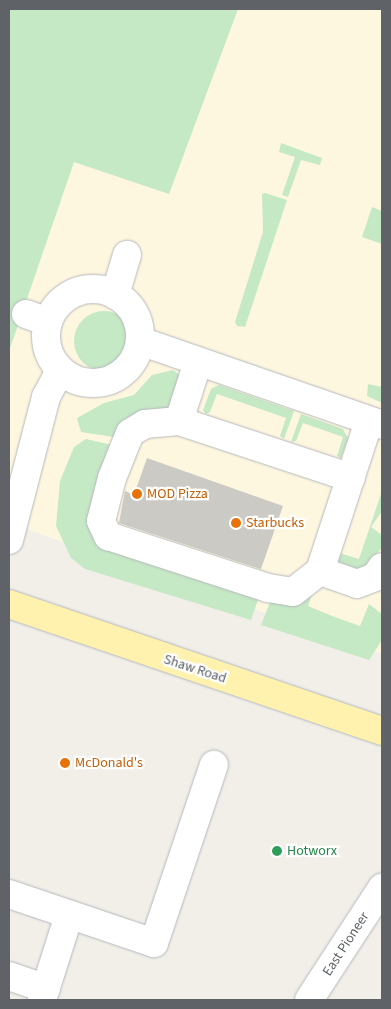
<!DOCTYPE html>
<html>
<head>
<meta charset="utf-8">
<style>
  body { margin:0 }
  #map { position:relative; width:391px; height:1009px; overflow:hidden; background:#f1efe8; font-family:"Source Sans 3",sans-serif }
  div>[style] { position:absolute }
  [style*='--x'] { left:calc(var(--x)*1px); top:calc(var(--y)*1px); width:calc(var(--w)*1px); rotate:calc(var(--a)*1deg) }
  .commercial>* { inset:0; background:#fef7e0 }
  .green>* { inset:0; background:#c5e8c5 }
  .round { border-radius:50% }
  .building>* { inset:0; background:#cccac5 }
  .roads { filter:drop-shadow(0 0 1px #b5b8bc) drop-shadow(0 0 1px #b5b8bc) }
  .minor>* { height:28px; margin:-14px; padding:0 14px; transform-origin:14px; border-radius:14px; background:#fff }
  .minor>.ring { margin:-14px; padding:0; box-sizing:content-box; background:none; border:28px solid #fff; border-radius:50% }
  .major>* { height:28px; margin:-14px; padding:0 14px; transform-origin:14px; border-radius:14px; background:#fff2af }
  .dots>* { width:14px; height:14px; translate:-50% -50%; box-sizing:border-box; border:2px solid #fff; border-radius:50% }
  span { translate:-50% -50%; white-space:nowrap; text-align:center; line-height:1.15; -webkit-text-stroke:4.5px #fff; paint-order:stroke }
  .food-label { font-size:14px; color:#c56008 }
  .left { translate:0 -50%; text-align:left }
  .street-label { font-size:14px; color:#5f6368 }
  .leisure-label { font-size:14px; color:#27864d }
  .frame { position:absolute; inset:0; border:10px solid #5f6368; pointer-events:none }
</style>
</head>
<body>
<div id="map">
  <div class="commercial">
    <div style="clip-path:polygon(238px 9px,382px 9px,382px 654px,9px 523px,9px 351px,74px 162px,169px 194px)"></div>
  </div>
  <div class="green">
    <div style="clip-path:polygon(9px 9px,238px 9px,169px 194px,74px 162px,9px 351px)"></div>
    <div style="clip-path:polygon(281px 143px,322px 158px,320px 165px,301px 160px,288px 197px,282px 195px,295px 157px,279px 152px)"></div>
    <div style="clip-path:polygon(265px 193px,287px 200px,245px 327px,237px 326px,235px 322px,263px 232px,262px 194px)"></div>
    <div style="clip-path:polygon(372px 207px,382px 211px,382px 244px,362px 237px)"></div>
    <div class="round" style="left:74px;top:311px;width:60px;height:60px"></div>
    <div style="clip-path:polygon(173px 370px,180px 375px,173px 405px,164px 413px,120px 438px,81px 432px,77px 418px,104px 403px,134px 395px,152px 375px)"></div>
    <div style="clip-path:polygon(368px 384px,382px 387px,382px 403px,367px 396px)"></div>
    <div style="clip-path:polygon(219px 385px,294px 411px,284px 439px,280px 436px,286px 418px,217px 394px,210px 412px,206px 414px,203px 410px,211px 389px)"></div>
    <div style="clip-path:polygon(301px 414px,343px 429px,348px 438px,341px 458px,337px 456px,343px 437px,303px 423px,296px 441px,291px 442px)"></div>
    <div style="clip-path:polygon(86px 439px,117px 446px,93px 520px,260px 594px,251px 620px,85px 569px,71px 558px,56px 526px,60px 481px,74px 447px)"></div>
    <div style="clip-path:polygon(382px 491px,382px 511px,371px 527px,382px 535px,382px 547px,364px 571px,342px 566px,338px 562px,339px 553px,359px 559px)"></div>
    <div style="clip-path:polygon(315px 586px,308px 606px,332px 616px,360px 626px,369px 604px,382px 614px,382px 640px,369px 660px,261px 625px,272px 597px)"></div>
  </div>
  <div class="building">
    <div style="clip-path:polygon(147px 458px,283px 506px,261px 569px,119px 523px,125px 491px,134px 495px)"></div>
  </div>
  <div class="roads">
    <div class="minor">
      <div class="ring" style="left:46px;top:289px;width:66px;height:66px"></div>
      <div style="--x:115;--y:295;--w:42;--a:-73.3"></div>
      <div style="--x:26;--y:314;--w:23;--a:20"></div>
      <div style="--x:140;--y:341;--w:256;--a:19.1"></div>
      <div style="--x:198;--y:362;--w:62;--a:107.9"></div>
      <div style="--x:179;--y:421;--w:181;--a:18.3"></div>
      <div style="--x:179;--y:421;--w:34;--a:175"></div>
      <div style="--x:145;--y:424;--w:17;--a:149"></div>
      <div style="--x:130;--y:433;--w:48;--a:111.8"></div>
      <div style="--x:112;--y:478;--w:44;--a:104.3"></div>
      <div style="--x:101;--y:521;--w:17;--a:65"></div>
      <div style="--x:108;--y:536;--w:168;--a:18"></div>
      <div style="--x:268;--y:588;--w:25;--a:9"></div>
      <div style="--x:293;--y:592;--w:34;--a:-38"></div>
      <div style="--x:369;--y:421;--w:158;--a:108.1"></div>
      <div style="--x:320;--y:571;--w:39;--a:19"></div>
      <div style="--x:357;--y:584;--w:19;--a:-21"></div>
      <div style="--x:375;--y:577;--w:12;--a:-55"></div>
      <div style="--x:9;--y:540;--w:148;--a:-75.5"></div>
      <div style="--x:46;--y:397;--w:30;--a:-62"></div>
      <div style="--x:9;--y:894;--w:153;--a:18.7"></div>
      <div style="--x:154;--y:943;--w:188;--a:-71.4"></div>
      <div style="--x:9;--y:976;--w:39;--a:19"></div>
      <div style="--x:42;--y:1000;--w:89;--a:-72.4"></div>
      <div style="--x:309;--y:1000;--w:134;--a:-56.9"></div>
    </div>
    <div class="major">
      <div style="--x:9;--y:604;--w:394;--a:18.8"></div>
    </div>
  </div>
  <div class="dots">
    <div style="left:137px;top:494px;background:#e8710a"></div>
    <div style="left:236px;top:523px;background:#e8710a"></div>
    <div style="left:65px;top:763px;background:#e8710a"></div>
    <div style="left:277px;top:851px;background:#2e9e5b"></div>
  </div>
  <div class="food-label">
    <span class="left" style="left:147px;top:494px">MOD Pizza</span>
    <span class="left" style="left:246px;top:523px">Starbucks</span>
    <span class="left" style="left:75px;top:763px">McDonald's</span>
  </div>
  <div class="street-label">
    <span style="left:195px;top:669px;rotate:18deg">Shaw Road</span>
    <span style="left:346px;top:944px;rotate:-57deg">East Pioneer</span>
  </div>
  <div class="leisure-label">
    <span class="left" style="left:287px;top:851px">Hotworx</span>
  </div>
  <div class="frame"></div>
</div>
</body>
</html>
